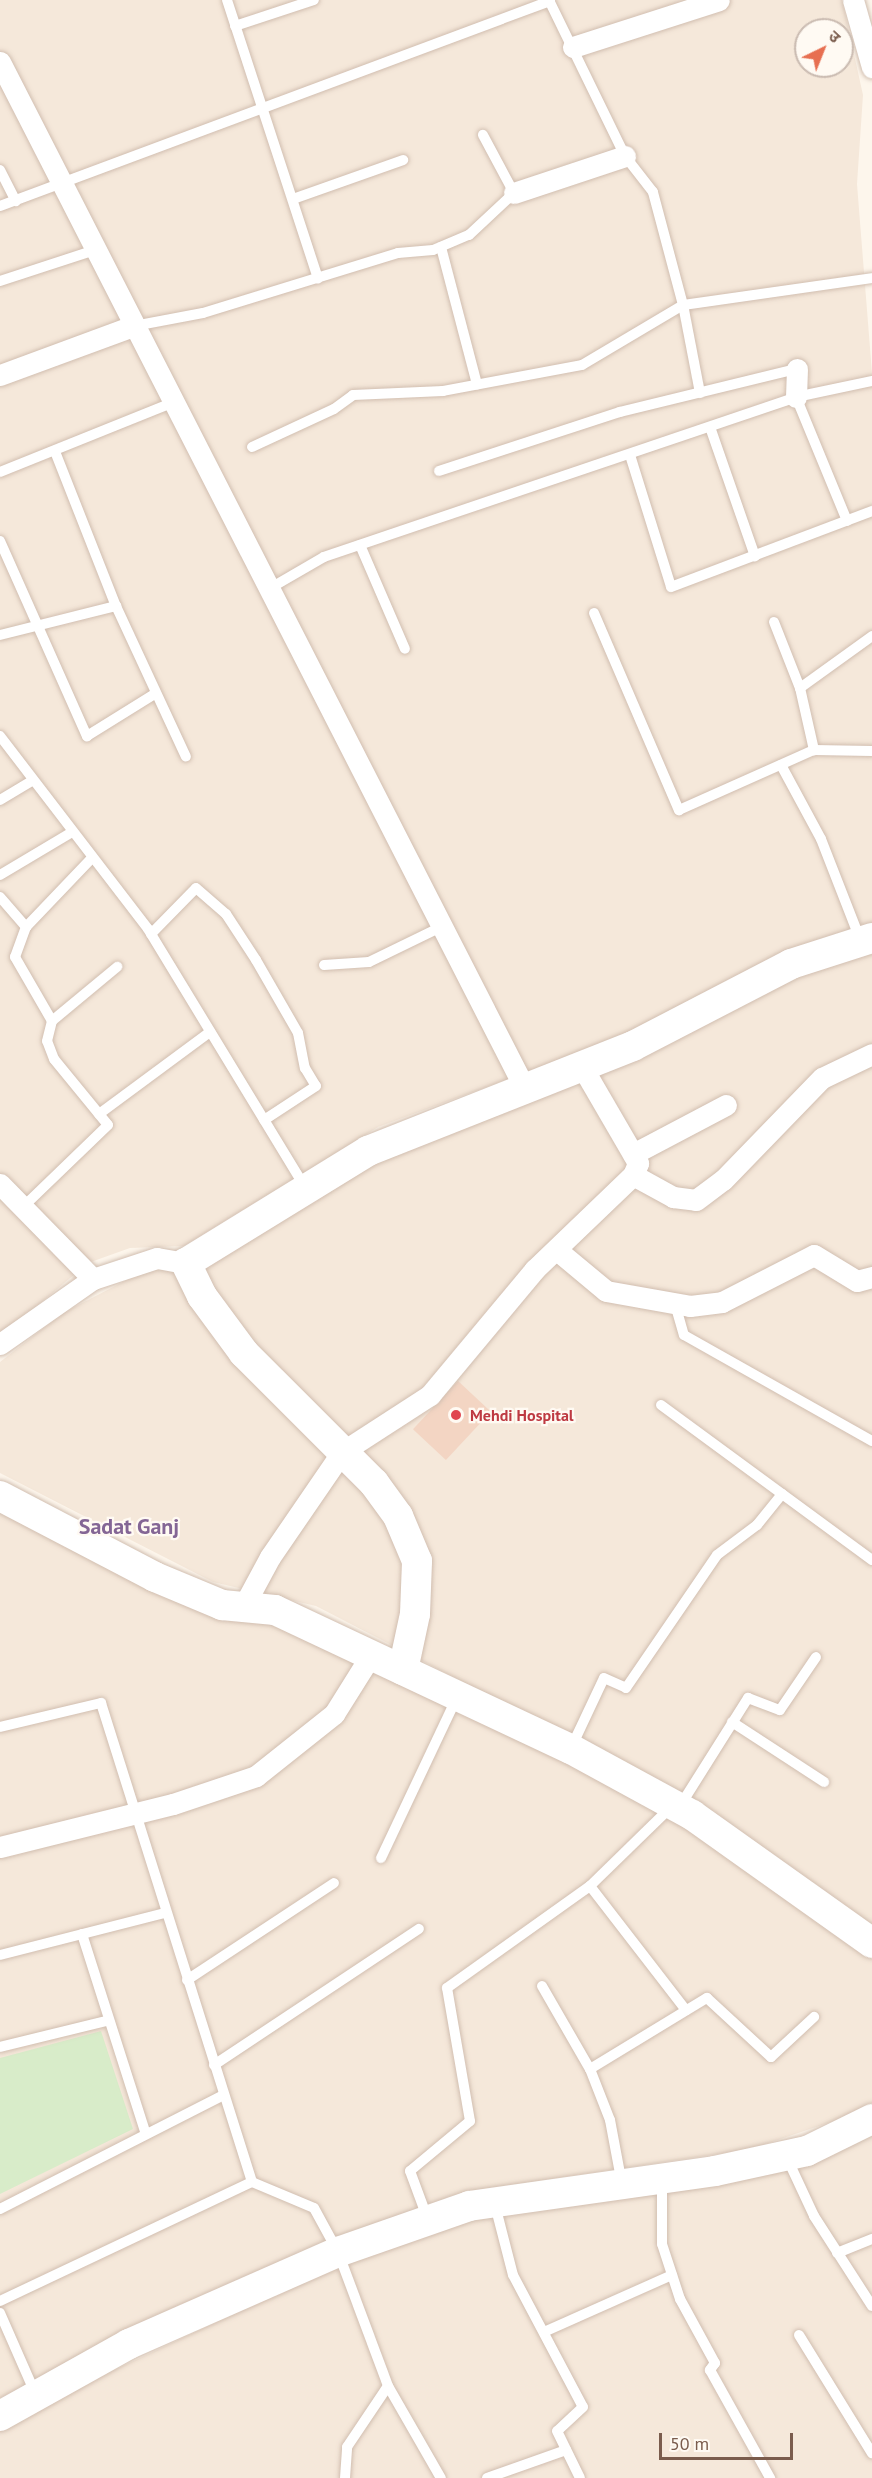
<!DOCTYPE html>
<html>
<head>
<meta charset="utf-8">
<style>
  body { margin:0 }
  #map { position:relative; width:872px; height:2478px; overflow:hidden; background:#fdf6ec; font-family:"PT Sans","Noto Sans Devanagari",sans-serif }
  div>[style] { position:absolute }
  [style*='--x'] { left:calc(var(--x)*1px); top:calc(var(--y)*1px); width:calc(var(--w)*1px); rotate:calc(var(--a)*1deg) }
  .residential>* { inset:0; background:#f5e8da }
  .green>* { inset:0; background:#d8ecc9 }
  .building>* { inset:0; background:#f3d5c3; transform-origin:0 0 }
  .roads { filter:drop-shadow(0 0 2px #d1beb0) drop-shadow(0 0 2px #d1beb0) }
  .lane>* { height:10px; margin:-5px; padding:0 5px; transform-origin:5px; border-radius:5px; background:#fff }
  .street>* { height:21px; margin:-10.5px; padding:0 10.5px; transform-origin:10.5px; border-radius:10.5px; background:#fff }
  .secondary>* { height:30px; margin:-15px; padding:0 15px; transform-origin:15px; border-radius:15px; background:#fff }
  .dots>* { width:16px; height:16px; translate:-50% -50%; box-sizing:border-box; border:3px solid #fffaf3; border-radius:50% }
  span { translate:-50% -50%; white-space:nowrap; text-align:center; line-height:1.15; -webkit-text-stroke:4.5px #fffaf3; paint-order:stroke }
  .health-label { font-size:16px; color:#be3a42; font-weight:700 }
  .left { translate:0 -50%; text-align:left }
  .district-label { font-size:22px; color:#846695; font-weight:700 }
  .north { position:absolute; left:794px; top:18px; width:60px; height:60px; box-sizing:border-box; background:#fffaf3; border:2px solid #cabbb1; border-radius:50%; rotate:43deg; font-size:16px; font-weight:700; line-height:24px; text-align:center; color:#7a5c4d }
  .north::after { content:''; display:block; margin:auto; width:21px; height:27px; background:#e76f51; clip-path:polygon(50% 0,100% 100%,50% 72%,0 100%) }
  .scale { position:absolute; left:659px; top:2433px; width:134px; height:27px; box-sizing:border-box; border:3px solid #7a5c4d; border-top:0; padding-left:8px; font-size:18px; line-height:21px; white-space:nowrap; color:#7a5c4d; -webkit-text-stroke:4px #fffaf3; paint-order:stroke }
</style>
</head>
<body>
<div id="map">
  <div class="residential">
    <div style="clip-path:polygon(evenodd,0 0,842px 0,863px 95px,857px 184px,872px 373px,872px 923px,728px 981px,616px 1039px,378px 1127px,184px 1246px,130px 1248px,88px 1263px,0 1337px,0 0,806px 30px,842px 30px,842px 66px,806px 66px,806px 30px)"></div>
    <div style="clip-path:polygon(872px 931px,872px 1927px,676px 1792px,316px 1606px,213px 1582px,0 1473px,0 1362px,63px 1313px,144px 1271px,204px 1265px,327px 1184px)"></div>
    <div style="clip-path:polygon(0 1505px,270px 1617px,649px 1801px,872px 1955px,872px 2108px,751px 2149px,469px 2191px,244px 2278px,0 2398px)"></div>
    <div style="clip-path:polygon(872px 2133px,872px 2478px,0 2478px,0 2430px,65px 2393px,360px 2255px,473px 2218px)"></div>
  </div>
  <div class="green">
    <div style="clip-path:polygon(101px 2031px,133px 2129px,0 2194px,0 2058px)"></div>
  </div>
  <div class="building">
    <div style="left:458px;top:1381px;width:45px;height:66px;rotate:43deg"></div>
  </div>
  <div class="roads">
    <div class="lane">
      <div style="--x:227;--y:0;--w:293;--a:71.9"></div>
      <div style="--x:235;--y:26;--w:83;--a:-18.2"></div>
      <div style="--x:0;--y:170;--w:35;--a:63"></div>
      <div style="--x:293;--y:199;--w:117;--a:-19.5"></div>
      <div style="--x:0;--y:206;--w:587;--a:-20.44"></div>
      <div style="--x:441;--y:247;--w:142;--a:75.3"></div>
      <div style="--x:0;--y:281;--w:100;--a:-18.1"></div>
      <div style="--x:134;--y:326;--w:70;--a:-10.7"></div>
      <div style="--x:203;--y:313;--w:204;--a:-17.1"></div>
      <div style="--x:398;--y:253;--w:35;--a:-5"></div>
      <div style="--x:433;--y:250;--w:39;--a:-23"></div>
      <div style="--x:469;--y:235;--w:62;--a:-43"></div>
      <div style="--x:514;--y:193;--w:66;--a:-118.1"></div>
      <div style="--x:700;--y:393;--w:90;--a:-100.9"></div>
      <div style="--x:683;--y:305;--w:191;--a:-8.1"></div>
      <div style="--x:796;--y:397;--w:134;--a:67.6"></div>
      <div style="--x:710;--y:427;--w:137;--a:70.8"></div>
      <div style="--x:252;--y:447;--w:90;--a:-24.9"></div>
      <div style="--x:334;--y:409;--w:24;--a:-36"></div>
      <div style="--x:353;--y:395;--w:90;--a:-2.5"></div>
      <div style="--x:443;--y:391;--w:141;--a:-10.6"></div>
      <div style="--x:582;--y:365;--w:117;--a:-30.7"></div>
      <div style="--x:683;--y:305;--w:117;--a:-104.9"></div>
      <div style="--x:653;--y:192;--w:46;--a:-127.9"></div>
      <div style="--x:625;--y:156;--w:174;--a:-116"></div>
      <div style="--x:56;--y:454;--w:163;--a:68.5"></div>
      <div style="--x:116;--y:606;--w:166;--a:65.1"></div>
      <div style="--x:630;--y:455;--w:138;--a:72.7"></div>
      <div style="--x:671;--y:587;--w:215;--a:-20.7"></div>
      <div style="--x:439;--y:471;--w:190;--a:-18.1"></div>
      <div style="--x:620;--y:412;--w:182;--a:-13.7"></div>
      <div style="--x:0;--y:472;--w:185;--a:-21.9"></div>
      <div style="--x:0;--y:541;--w:214;--a:66"></div>
      <div style="--x:87;--y:736;--w:81;--a:-31.9"></div>
      <div style="--x:360;--y:545;--w:113;--a:66.6"></div>
      <div style="--x:267;--y:590;--w:66;--a:-30.1"></div>
      <div style="--x:324;--y:557;--w:498;--a:-18.7"></div>
      <div style="--x:796;--y:397;--w:78;--a:-11.9"></div>
      <div style="--x:594;--y:613;--w:215;--a:66.7"></div>
      <div style="--x:679;--y:810;--w:148;--a:-24"></div>
      <div style="--x:814;--y:750;--w:58;--a:1"></div>
      <div style="--x:774;--y:622;--w:71;--a:68.5"></div>
      <div style="--x:800;--y:688;--w:64;--a:77.3"></div>
      <div style="--x:0;--y:635;--w:120;--a:-14"></div>
      <div style="--x:800;--y:688;--w:89;--a:-35.8"></div>
      <div style="--x:0;--y:736;--w:243;--a:52.5"></div>
      <div style="--x:148;--y:929;--w:301;--a:58.7"></div>
      <div style="--x:781;--y:765;--w:84;--a:61.6"></div>
      <div style="--x:821;--y:839;--w:107;--a:68.7"></div>
      <div style="--x:0;--y:800;--w:37;--a:-31"></div>
      <div style="--x:0;--y:875;--w:84;--a:-30.8"></div>
      <div style="--x:0;--y:897;--w:40;--a:49"></div>
      <div style="--x:151;--y:934;--w:64;--a:-45.6"></div>
      <div style="--x:196;--y:888;--w:40;--a:41"></div>
      <div style="--x:226;--y:914;--w:55;--a:56.9"></div>
      <div style="--x:256;--y:960;--w:84;--a:60.1"></div>
      <div style="--x:298;--y:1033;--w:36;--a:79"></div>
      <div style="--x:305;--y:1068;--w:21;--a:59"></div>
      <div style="--x:316;--y:1086;--w:62;--a:146.8"></div>
      <div style="--x:324;--y:965;--w:45;--a:-3.8"></div>
      <div style="--x:369;--y:962;--w:80;--a:-25.9"></div>
      <div style="--x:52;--y:1021;--w:85;--a:-39.7"></div>
      <div style="--x:99;--y:1114;--w:138;--a:-36.5"></div>
      <div style="--x:23;--y:1207;--w:118;--a:-44"></div>
      <div style="--x:108;--y:1125;--w:85;--a:-129.3"></div>
      <div style="--x:54;--y:1059;--w:19;--a:-111"></div>
      <div style="--x:47;--y:1041;--w:21;--a:-76"></div>
      <div style="--x:52;--y:1021;--w:74;--a:-120"></div>
      <div style="--x:15;--y:957;--w:32;--a:-70"></div>
      <div style="--x:26;--y:927;--w:95;--a:-46.3"></div>
      <div style="--x:675;--y:1304;--w:32;--a:74"></div>
      <div style="--x:684;--y:1335;--w:216;--a:29.4"></div>
      <div style="--x:661;--y:1405;--w:262;--a:36.3"></div>
      <div style="--x:732;--y:1722;--w:110;--a:33.1"></div>
      <div style="--x:0;--y:1727;--w:104;--a:-13.4"></div>
      <div style="--x:101;--y:1703;--w:502;--a:72.5"></div>
      <div style="--x:252;--y:2182;--w:67;--a:22.8"></div>
      <div style="--x:314;--y:2208;--w:50;--a:61.4"></div>
      <div style="--x:338;--y:2252;--w:143;--a:69.5"></div>
      <div style="--x:388;--y:2386;--w:106;--a:60.1"></div>
      <div style="--x:571;--y:1748;--w:77;--a:-64.8"></div>
      <div style="--x:604;--y:1678;--w:24;--a:24"></div>
      <div style="--x:626;--y:1688;--w:161;--a:-55.6"></div>
      <div style="--x:717;--y:1555;--w:50;--a:-36.9"></div>
      <div style="--x:757;--y:1525;--w:40;--a:-51"></div>
      <div style="--x:680;--y:1806;--w:128;--a:-57.8"></div>
      <div style="--x:748;--y:1698;--w:34;--a:21"></div>
      <div style="--x:780;--y:1710;--w:64;--a:-55.8"></div>
      <div style="--x:381;--y:1858;--w:176;--a:-64.7"></div>
      <div style="--x:590;--y:1886;--w:157;--a:52.3"></div>
      <div style="--x:82;--y:1934;--w:210;--a:72.3"></div>
      <div style="--x:0;--y:1955;--w:170;--a:-14.3"></div>
      <div style="--x:187;--y:1980;--w:176;--a:-33.4"></div>
      <div style="--x:542;--y:1986;--w:96;--a:60"></div>
      <div style="--x:590;--y:2069;--w:55;--a:68.6"></div>
      <div style="--x:610;--y:2120;--w:65;--a:79.4"></div>
      <div style="--x:0;--y:2047;--w:109;--a:-13.8"></div>
      <div style="--x:214;--y:2065;--w:246;--a:-33.6"></div>
      <div style="--x:590;--y:2069;--w:137;--a:-31.3"></div>
      <div style="--x:707;--y:1998;--w:87;--a:42.7"></div>
      <div style="--x:771;--y:2057;--w:59;--a:-42.9"></div>
      <div style="--x:787;--y:2158;--w:64;--a:65"></div>
      <div style="--x:814;--y:2216;--w:107;--a:57.2"></div>
      <div style="--x:662;--y:2182;--w:62;--a:90"></div>
      <div style="--x:662;--y:2244;--w:58;--a:71.9"></div>
      <div style="--x:680;--y:2299;--w:73;--a:61.3"></div>
      <div style="--x:715;--y:2363;--w:9;--a:126"></div>
      <div style="--x:710;--y:2370;--w:124;--a:60.9"></div>
      <div style="--x:495;--y:2205;--w:72;--a:75.6"></div>
      <div style="--x:513;--y:2275;--w:149;--a:62.1"></div>
      <div style="--x:583;--y:2407;--w:35;--a:137"></div>
      <div style="--x:557;--y:2431;--w:52;--a:63.9"></div>
      <div style="--x:0;--y:2209;--w:251;--a:-27"></div>
      <div style="--x:427;--y:2217;--w:49;--a:-110.3"></div>
      <div style="--x:410;--y:2171;--w:78;--a:-39.8"></div>
      <div style="--x:470;--y:2121;--w:135;--a:-99.8"></div>
      <div style="--x:447;--y:1988;--w:176;--a:-35.5"></div>
      <div style="--x:590;--y:1886;--w:113;--a:-44.3"></div>
      <div style="--x:837;--y:2253;--w:38;--a:-22"></div>
      <div style="--x:0;--y:2301;--w:279;--a:-25.3"></div>
      <div style="--x:0;--y:2313;--w:90;--a:66.3"></div>
      <div style="--x:544;--y:2332;--w:140;--a:-24"></div>
      <div style="--x:799;--y:2335;--w:139;--a:58.3"></div>
      <div style="--x:345;--y:2478;--w:31;--a:-86"></div>
      <div style="--x:347;--y:2447;--w:73;--a:-56.1"></div>
      <div style="--x:487;--y:2478;--w:84;--a:-19.5"></div>
    </div>
    <div class="street">
      <div style="--x:853;--y:0;--w:70;--a:74.2"></div>
      <div style="--x:573;--y:47;--w:153;--a:-17.8"></div>
      <div style="--x:0;--y:62;--w:1153;--a:62.92"></div>
      <div style="--x:514;--y:193;--w:117;--a:-18.4"></div>
      <div style="--x:0;--y:375;--w:142;--a:-20.2"></div>
      <div style="--x:796;--y:397;--w:28;--a:-88"></div>
      <div style="--x:633;--y:1154;--w:105;--a:-27.8"></div>
      <div style="--x:633;--y:1175;--w:46;--a:28.8"></div>
      <div style="--x:673;--y:1197;--w:23;--a:7"></div>
      <div style="--x:696;--y:1200;--w:34;--a:-37"></div>
      <div style="--x:723;--y:1180;--w:142;--a:-45.9"></div>
      <div style="--x:822;--y:1078;--w:55;--a:-25.6"></div>
      <div style="--x:0;--y:1184;--w:133;--a:45.6"></div>
      <div style="--x:558;--y:1251;--w:62;--a:39.8"></div>
      <div style="--x:606;--y:1291;--w:85;--a:10.1"></div>
      <div style="--x:690;--y:1306;--w:32;--a:-7"></div>
      <div style="--x:722;--y:1302;--w:103;--a:-27.1"></div>
      <div style="--x:814;--y:1255;--w:50;--a:31.2"></div>
      <div style="--x:857;--y:1281;--w:16;--a:-15"></div>
      <div style="--x:0;--y:1344;--w:113;--a:-35"></div>
      <div style="--x:93;--y:1279;--w:67;--a:-18.2"></div>
      <div style="--x:157;--y:1258;--w:29;--a:10"></div>
      <div style="--x:243;--y:1607;--w:57;--a:-61.6"></div>
      <div style="--x:270;--y:1557;--w:127;--a:-55.6"></div>
      <div style="--x:342;--y:1452;--w:105;--a:-32.9"></div>
      <div style="--x:430;--y:1395;--w:163;--a:-50.2"></div>
      <div style="--x:534;--y:1270;--w:137;--a:-43.8"></div>
      <div style="--x:633;--y:1175;--w:13;--a:-67"></div>
      <div style="--x:638;--y:1163;--w:113;--a:-120.2"></div>
      <div style="--x:0;--y:1847;--w:178;--a:-14"></div>
      <div style="--x:173;--y:1804;--w:88;--a:-18.6"></div>
      <div style="--x:256;--y:1776;--w:100;--a:-38.5"></div>
      <div style="--x:334;--y:1714;--w:70;--a:-57.9"></div>
    </div>
    <div class="secondary">
      <div style="--x:0;--y:1496;--w:175;--a:27.6"></div>
      <div style="--x:155;--y:1577;--w:73;--a:22.7"></div>
      <div style="--x:222;--y:1605;--w:53;--a:5.4"></div>
      <div style="--x:275;--y:1610;--w:327;--a:25.2"></div>
      <div style="--x:571;--y:1749;--w:138;--a:28.6"></div>
      <div style="--x:692;--y:1815;--w:221;--a:35.4"></div>
      <div style="--x:403;--y:1670;--w:57;--a:-77.9"></div>
      <div style="--x:415;--y:1614;--w:53;--a:-87.8"></div>
      <div style="--x:417;--y:1561;--w:49;--a:-112.9"></div>
      <div style="--x:398;--y:1516;--w:41;--a:-126"></div>
      <div style="--x:374;--y:1483;--w:184;--a:-135"></div>
      <div style="--x:244;--y:1353;--w:71;--a:-126.4"></div>
      <div style="--x:202;--y:1296;--w:37;--a:-116"></div>
      <div style="--x:186;--y:1263;--w:214;--a:-31.6"></div>
      <div style="--x:368;--y:1151;--w:285;--a:-21.6"></div>
      <div style="--x:633;--y:1046;--w:178;--a:-27.4"></div>
      <div style="--x:791;--y:964;--w:85;--a:-17.8"></div>
      <div style="--x:0;--y:2416;--w:148;--a:-29.2"></div>
      <div style="--x:129;--y:2344;--w:228;--a:-23.8"></div>
      <div style="--x:338;--y:2252;--w:139;--a:-19.3"></div>
      <div style="--x:469;--y:2206;--w:248;--a:-8.1"></div>
      <div style="--x:715;--y:2171;--w:94;--a:-12.3"></div>
      <div style="--x:807;--y:2151;--w:72;--a:-26.2"></div>
    </div>
  </div>
  <div class="dots">
    <div style="left:456px;top:1415px;background:#e0444e"></div>
  </div>
  <div class="health-label">
    <span class="left" style="left:470px;top:1415px">Mehdi Hospital</span>
  </div>
  <div class="district-label">
    <span style="left:129px;top:1527px">Sadat Ganj</span>
  </div>
  <div class="north">उ</div>
  <div class="scale">50 m</div>
</div>
</body>
</html>
